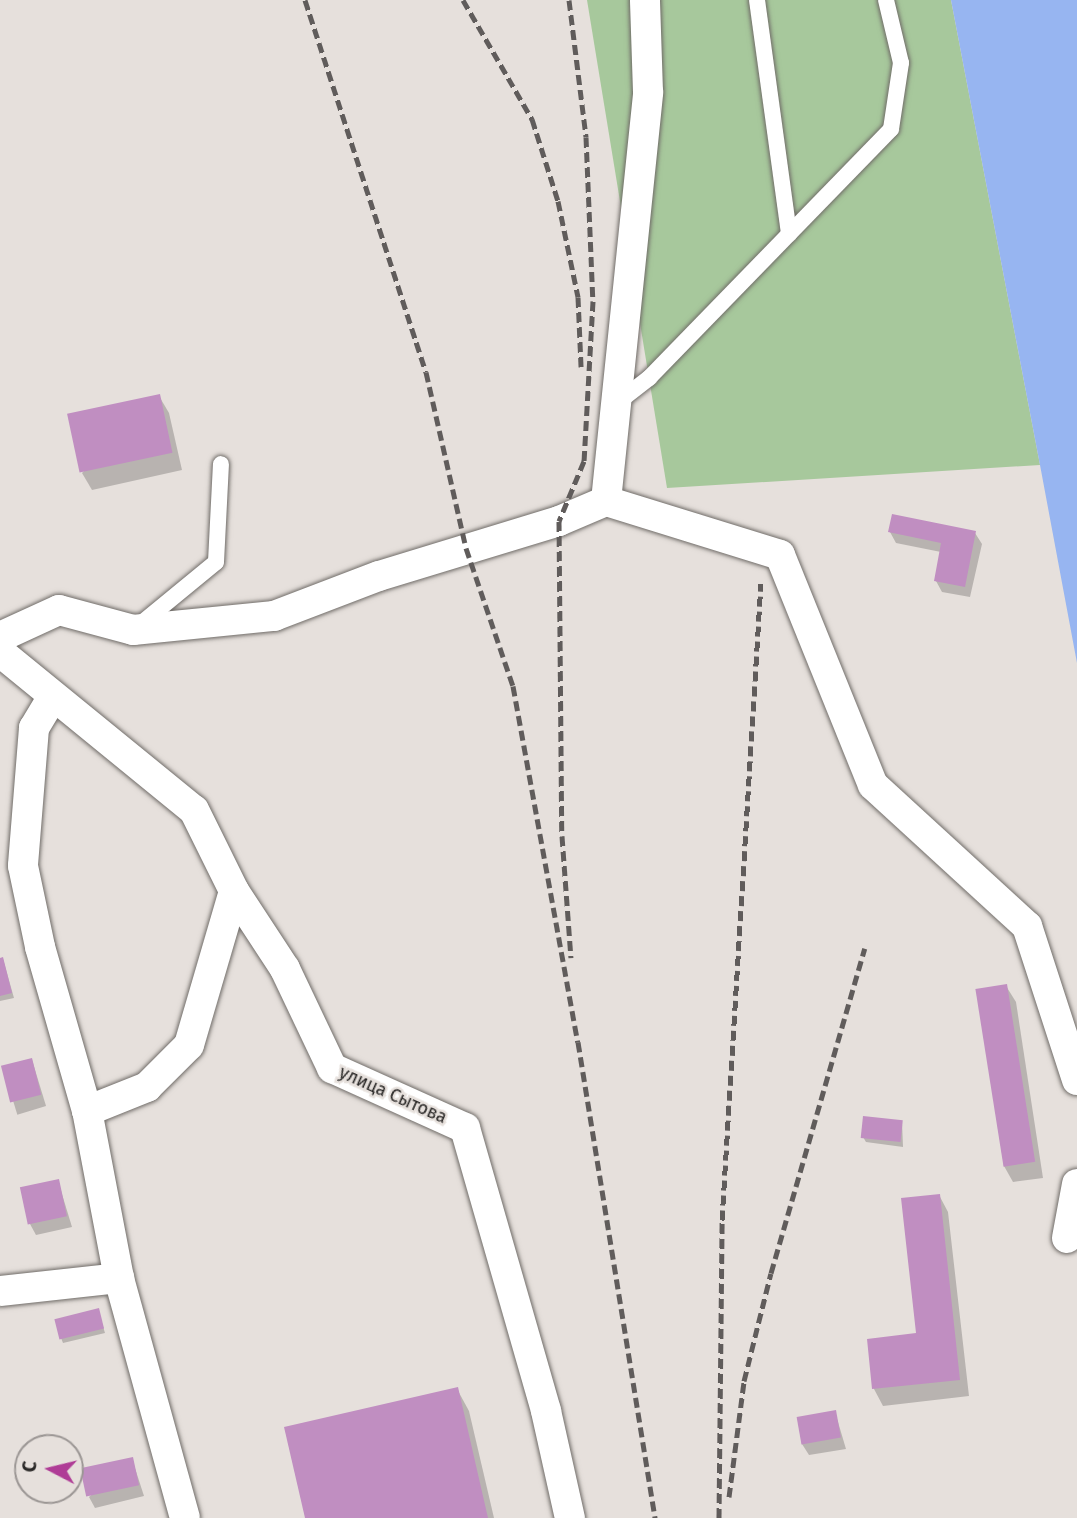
<!DOCTYPE html>
<html>
<head>
<meta charset="utf-8">
<style>
  body { margin:0 }
  #map { position:relative; width:1077px; height:1518px; overflow:hidden; background:#e6e0dc; font-family:"Fira Sans",sans-serif }
  div>[style] { position:absolute }
  [style*='--x'] { left:calc(var(--x)*1px); top:calc(var(--y)*1px); width:calc(var(--w)*1px); rotate:calc(var(--a)*1deg) }
  .green>* { inset:0; background:#a7c89c }
  .water>* { inset:0; background:#97b5f1 }
  .shadow>* { inset:0; background:#0003; transform-origin:0 0 }
  .building>* { inset:0; background:#c08ec1; transform-origin:0 0 }
  .roads { filter:drop-shadow(0 0 2px #706c68) drop-shadow(0 0 2px #706c68) }
  .lane>* { height:16px; margin:-8px; padding:0 8px; transform-origin:8px; border-radius:8px; background:#fff }
  .street>* { height:30px; margin:-15px; padding:0 15px; transform-origin:15px; border-radius:15px; background:#fff }
  .rail>* { height:5px; margin-top:-2.5px; transform-origin:0; background:repeating-linear-gradient(90deg,#605c5b 0 10px,transparent 0 15px) }
  span { translate:-50% -50%; white-space:nowrap; text-align:center; line-height:1.15; -webkit-text-stroke:5px #e6e0dc; paint-order:stroke }
  .street-label { font-size:18px; color:#2a2827 }
  .north { position:absolute; left:14px; top:1434px; width:70px; height:70px; box-sizing:border-box; background:#e6e0dc; border:2px solid #9b9694; border-radius:50%; rotate:277deg; font-size:19px; font-weight:700; line-height:28px; text-align:center; color:#2a2827 }
  .north::after { content:''; display:block; margin:auto; width:24px; height:32px; background:#af3c96; clip-path:polygon(50% 0,100% 100%,50% 72%,0 100%) }
</style>
</head>
<body>
<div id="map">
  <div class="green">
    <div style="clip-path:polygon(587px 0,951px 0,1040px 465px,667px 488px)"></div>
  </div>
  <div class="water">
    <div style="clip-path:polygon(951px 0,1077px 0,1077px 663px,1040px 465px)"></div>
  </div>
  <div class="shadow">
    <div style="clip-path:polygon(159px 396px,169px 413px,182px 470px,92px 490px,82px 473px)"></div>
    <div style="clip-path:polygon(890px 532px,975px 533px,982px 544px,970px 597px,942px 592px,936px 581px,941px 552px,896px 543px)"></div>
    <div style="clip-path:polygon(3px 959px,14px 998px,0 1001px,0 960px)"></div>
    <div style="clip-path:polygon(1006px 986px,1016px 1002px,1043px 1178px,1013px 1182px,1004px 1166px,977px 990px)"></div>
    <div style="left:32px;top:1060px;width:48px;height:30px;rotate:73deg"></div>
    <div style="clip-path:polygon(902px 1122px,903px 1147px,866px 1142px,863px 1137px)"></div>
    <div style="clip-path:polygon(58px 1181px,72px 1227px,36px 1235px,30px 1224px)"></div>
    <div style="clip-path:polygon(939px 1195px,948px 1212px,969px 1396px,883px 1406px,874px 1389px,869px 1340px,918px 1334px)"></div>
    <div style="clip-path:polygon(98px 1310px,105px 1333px,63px 1343px,61px 1338px)"></div>
    <div style="clip-path:polygon(457px 1389px,469px 1411px,494px 1518px,307px 1518px)"></div>
    <div style="clip-path:polygon(835px 1412px,846px 1449px,809px 1455px,802px 1444px)"></div>
    <div style="clip-path:polygon(132px 1459px,144px 1496px,95px 1508px,89px 1497px)"></div>
  </div>
  <div class="building">
    <div style="left:160px;top:394px;width:60px;height:95px;rotate:78deg"></div>
    <div style="clip-path:polygon(892px 514px,976px 531px,965px 587px,934px 581px,941px 543px,888px 532px)"></div>
    <div style="clip-path:polygon(3px 957px,12px 993px,0 996px,0 958px)"></div>
    <div style="left:1007px;top:984px;width:180px;height:32px;rotate:81deg"></div>
    <div style="left:32px;top:1058px;width:38px;height:32px;rotate:76deg"></div>
    <div style="left:863px;top:1116px;width:40px;height:22px;rotate:6deg"></div>
    <div style="left:59px;top:1179px;width:38px;height:40px;rotate:78deg"></div>
    <div style="clip-path:polygon(940px 1194px,960px 1380px,872px 1389px,867px 1339px,916px 1333px,901px 1198px)"></div>
    <div style="left:99px;top:1308px;width:21px;height:46px;rotate:76deg"></div>
    <div style="clip-path:polygon(458px 1387px,488px 1518px,305px 1518px,284px 1427px)"></div>
    <div style="left:836px;top:1410px;width:28px;height:40px;rotate:80deg"></div>
    <div style="left:133px;top:1457px;width:29px;height:54px;rotate:78deg"></div>
  </div>
  <div class="roads">
    <div class="lane">
      <div style="--x:757;--y:0;--w:236;--a:82.2"></div>
      <div style="--x:617;--y:403;--w:41;--a:-38"></div>
      <div style="--x:649;--y:378;--w:347;--a:-45.8"></div>
      <div style="--x:891;--y:129;--w:67;--a:-81.4"></div>
      <div style="--x:901;--y:63;--w:65;--a:-103.4"></div>
      <div style="--x:137;--y:627;--w:102;--a:-39.4"></div>
      <div style="--x:216;--y:562;--w:98;--a:-87.1"></div>
    </div>
    <div class="street">
      <div style="--x:606;--y:501;--w:411;--a:-84.1"></div>
      <div style="--x:648;--y:92;--w:92;--a:-91.9"></div>
      <div style="--x:0;--y:637;--w:65;--a:-24.6"></div>
      <div style="--x:59;--y:610;--w:77;--a:15.1"></div>
      <div style="--x:133;--y:630;--w:142;--a:-5.7"></div>
      <div style="--x:274;--y:616;--w:112;--a:-20.9"></div>
      <div style="--x:379;--y:576;--w:188;--a:-17"></div>
      <div style="--x:559;--y:521;--w:51;--a:-23.1"></div>
      <div style="--x:606;--y:501;--w:182;--a:17.2"></div>
      <div style="--x:780;--y:555;--w:248;--a:68"></div>
      <div style="--x:873;--y:785;--w:209;--a:42.5"></div>
      <div style="--x:1027;--y:926;--w:162;--a:72"></div>
      <div style="--x:0;--y:652;--w:250;--a:39.2"></div>
      <div style="--x:194;--y:810;--w:90;--a:63.7"></div>
      <div style="--x:234;--y:891;--w:93;--a:56.8"></div>
      <div style="--x:285;--y:969;--w:110;--a:64.6"></div>
      <div style="--x:332;--y:1068;--w:146;--a:24.3"></div>
      <div style="--x:465;--y:1128;--w:294;--a:74"></div>
      <div style="--x:546;--y:1411;--w:110;--a:77.4"></div>
      <div style="--x:52;--y:698;--w:35;--a:121"></div>
      <div style="--x:34;--y:728;--w:138;--a:94.6"></div>
      <div style="--x:23;--y:866;--w:83;--a:78.1"></div>
      <div style="--x:40;--y:947;--w:171;--a:74"></div>
      <div style="--x:1067;--y:1238;--w:55;--a:-79.5"></div>
      <div style="--x:0;--y:1291;--w:120;--a:-6.2"></div>
      <div style="--x:185;--y:1518;--w:249;--a:-105.4"></div>
      <div style="--x:119;--y:1278;--w:170;--a:-100.8"></div>
      <div style="--x:87;--y:1111;--w:65;--a:-21.8"></div>
      <div style="--x:147;--y:1087;--w:59;--a:-45"></div>
      <div style="--x:189;--y:1045;--w:160;--a:-73.7"></div>
    </div>
  </div>
  <div class="rail">
    <div style="--x:305;--y:0;--w:391;--a:72"></div>
    <div style="--x:426;--y:372;--w:180;--a:77.2"></div>
    <div style="--x:466;--y:548;--w:146;--a:71.2"></div>
    <div style="--x:513;--y:686;--w:362;--a:79.7"></div>
    <div style="--x:578;--y:1042;--w:482;--a:80.8"></div>
    <div style="--x:463;--y:0;--w:138;--a:59.9"></div>
    <div style="--x:532;--y:119;--w:86;--a:72.4"></div>
    <div style="--x:558;--y:201;--w:98;--a:78.2"></div>
    <div style="--x:578;--y:297;--w:70;--a:87.5"></div>
    <div style="--x:569;--y:0;--w:138;--a:82.9"></div>
    <div style="--x:586;--y:137;--w:164;--a:87.6"></div>
    <div style="--x:593;--y:301;--w:160;--a:93.2"></div>
    <div style="--x:584;--y:461;--w:65;--a:112.6"></div>
    <div style="--x:559;--y:521;--w:315;--a:89.5"></div>
    <div style="--x:562;--y:836;--w:122;--a:85.8"></div>
    <div style="--x:729;--y:1497;--w:117;--a:-82.6"></div>
    <div style="--x:744;--y:1381;--w:111;--a:-76"></div>
    <div style="--x:771;--y:1273;--w:338;--a:-73.9"></div>
    <div style="--x:719;--y:1518;--w:298;--a:-89.4"></div>
    <div style="--x:722;--y:1220;--w:638;--a:-86.5"></div>
  </div>
  <div class="street-label">
    <span style="left:393px;top:1095px;rotate:24deg">улица Сытова</span>
  </div>
  <div class="north">С</div>
</div>
</body>
</html>
